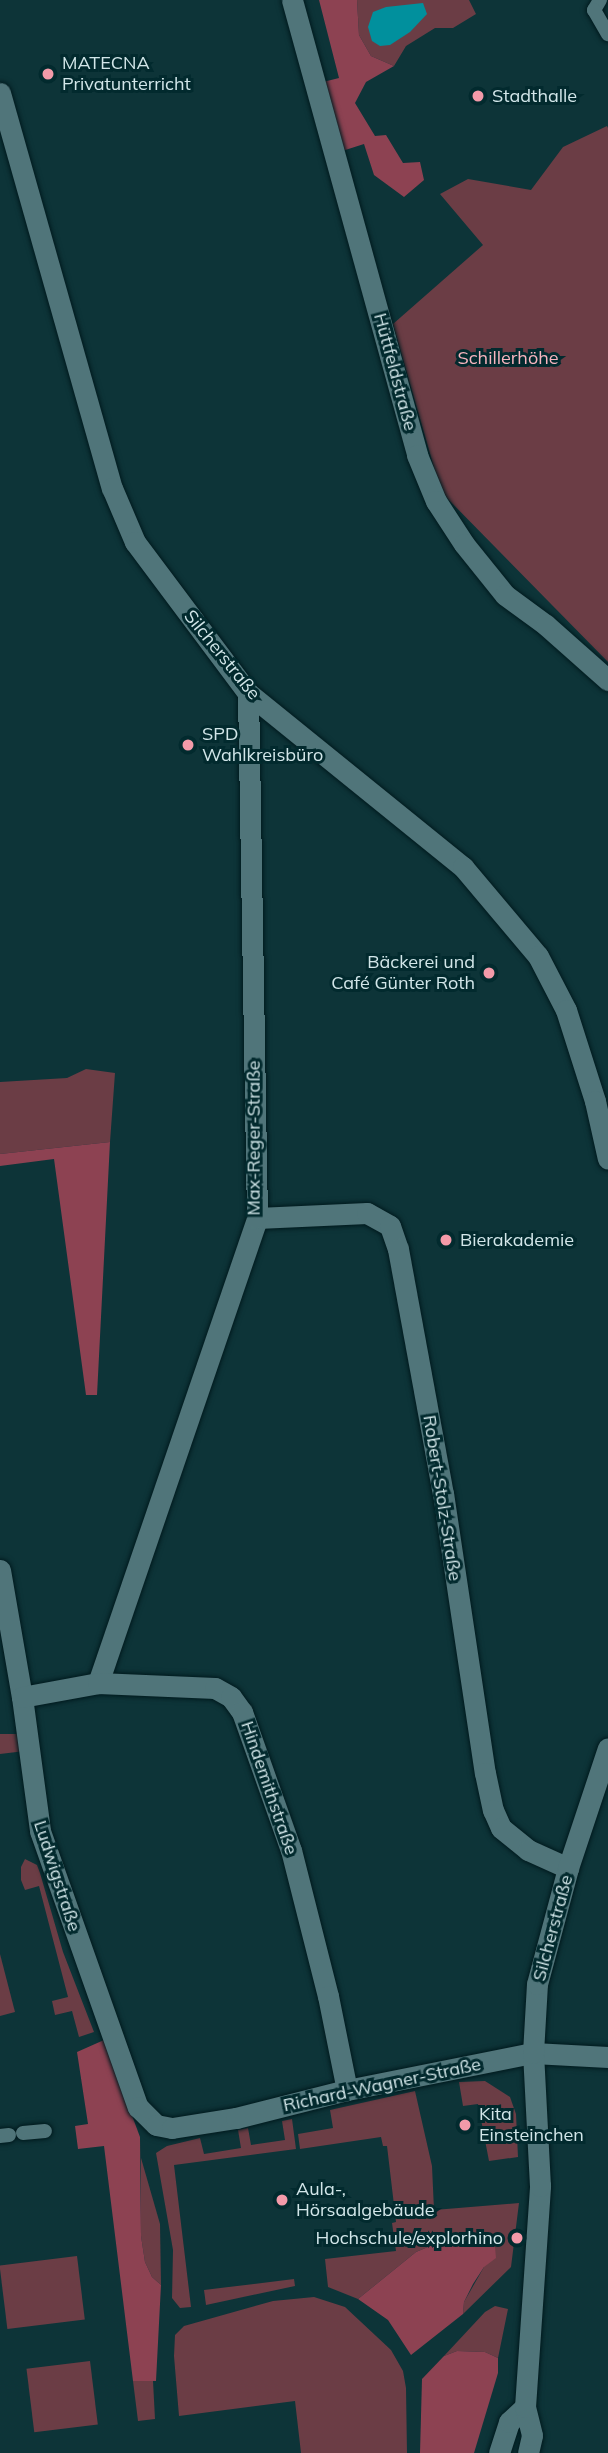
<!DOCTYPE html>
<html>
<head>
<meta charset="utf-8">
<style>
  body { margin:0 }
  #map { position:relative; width:608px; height:2453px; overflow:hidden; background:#0d3438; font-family:Mulish,sans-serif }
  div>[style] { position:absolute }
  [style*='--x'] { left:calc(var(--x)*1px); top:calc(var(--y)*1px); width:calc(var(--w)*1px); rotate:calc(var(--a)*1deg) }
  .green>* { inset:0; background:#6b3d45; transform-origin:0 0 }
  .forest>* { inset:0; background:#8d4252 }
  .water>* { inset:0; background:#01909d }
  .roads { filter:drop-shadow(0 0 2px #001a1e) drop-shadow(0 0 2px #001a1e) }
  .lane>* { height:14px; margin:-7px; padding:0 7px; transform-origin:7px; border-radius:7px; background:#50757a }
  .street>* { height:21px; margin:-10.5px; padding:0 10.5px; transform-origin:10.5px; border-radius:10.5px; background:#50757a }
  .dots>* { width:19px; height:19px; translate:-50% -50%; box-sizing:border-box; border:4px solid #022a2e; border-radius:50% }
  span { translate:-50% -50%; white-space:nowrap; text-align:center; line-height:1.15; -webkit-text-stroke:6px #022a2e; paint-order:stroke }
  .poi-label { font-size:18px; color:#d2e6e9 }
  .left { translate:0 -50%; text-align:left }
  .right { translate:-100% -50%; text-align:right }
  .park-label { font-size:18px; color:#f8b5bf }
  .street-label { font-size:18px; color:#d2e6e9 }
</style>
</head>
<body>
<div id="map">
  <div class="green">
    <div style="clip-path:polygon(357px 0,469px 0,476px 14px,453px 28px,435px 28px,406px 46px,394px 66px,371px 56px,359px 35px)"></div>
    <div style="clip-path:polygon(607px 126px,608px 128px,608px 662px,441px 492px,393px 324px,483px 245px,440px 194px,468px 179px,531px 190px,563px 147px)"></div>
    <div style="clip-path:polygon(86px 1069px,115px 1073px,110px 1142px,0 1154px,0 1082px,67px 1078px)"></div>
    <div style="clip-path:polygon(0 1734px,22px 1734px,25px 1751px,0 1754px)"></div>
    <div style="clip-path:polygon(25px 1859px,37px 1865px,40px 1873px,63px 1952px,94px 2032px,79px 2037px,72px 2011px,55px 2015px,52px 2001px,68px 1997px,39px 1886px,25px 1890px,21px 1880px,21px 1867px)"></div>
    <div style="clip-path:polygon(0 1954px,15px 2012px,0 2016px)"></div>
    <div style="clip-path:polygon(485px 2081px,510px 2097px,516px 2114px,518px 2157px,489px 2161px,478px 2104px,463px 2106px,459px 2082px)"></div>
    <div style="clip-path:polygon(415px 2091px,432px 2166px,434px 2210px,519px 2203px,511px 2267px,463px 2314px,464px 2302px,484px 2267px,486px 2242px,471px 2239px,435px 2244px,416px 2252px,358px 2299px,328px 2287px,325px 2259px,396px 2251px,392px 2223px,396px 2222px,387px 2146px,383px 2146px,381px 2137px,300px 2149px,298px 2134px,333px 2128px,330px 2110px)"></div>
    <div style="clip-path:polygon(292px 2119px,296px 2149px,174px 2165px,191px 2307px,180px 2308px,172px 2298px,173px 2250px,156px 2153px,167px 2146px,200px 2138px,204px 2154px,241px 2148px,238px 2130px,248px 2128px,251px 2145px,285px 2140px,282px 2121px)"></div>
    <div style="clip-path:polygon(141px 2158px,160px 2224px,161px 2285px,152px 2277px,145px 2262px,141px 2236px)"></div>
    <div style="left:77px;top:2256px;width:64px;height:78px;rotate:83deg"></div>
    <div style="clip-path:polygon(294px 2279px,295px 2286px,206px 2305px,204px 2290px)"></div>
    <div style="clip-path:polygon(314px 2297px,345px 2307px,391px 2350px,403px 2371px,406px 2388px,407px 2453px,301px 2453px,295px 2401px,179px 2416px,174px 2356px,175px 2335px,184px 2326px,273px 2301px)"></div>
    <div style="clip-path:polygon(495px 2306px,508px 2309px,498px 2358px,485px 2352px,457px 2351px,444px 2356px,485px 2312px)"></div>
    <div style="left:90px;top:2361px;width:64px;height:64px;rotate:83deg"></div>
    <div style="clip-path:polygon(133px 2381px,153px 2381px,155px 2419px,138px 2421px)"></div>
  </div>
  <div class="forest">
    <div style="clip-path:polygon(319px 0,357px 0,359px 35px,371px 56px,394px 66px,366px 82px,355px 103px,375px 136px,386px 135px,403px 163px,420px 162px,424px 180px,404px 197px,374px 175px,364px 144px,339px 152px,319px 83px,339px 78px)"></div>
    <div style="clip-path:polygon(110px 1142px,97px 1395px,86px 1395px,54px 1159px,0 1166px,0 1154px)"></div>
    <div style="clip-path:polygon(104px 2040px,140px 2137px,141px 2236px,145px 2262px,152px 2277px,161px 2285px,156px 2381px,133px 2381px,104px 2146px,78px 2149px,75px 2126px,88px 2124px,77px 2052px)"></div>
    <div style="clip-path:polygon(471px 2239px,495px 2247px,496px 2258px,484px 2267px,473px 2284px,464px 2302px,463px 2314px,411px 2355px,388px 2320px,358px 2299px,416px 2252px,435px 2244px)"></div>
    <div style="clip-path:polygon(457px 2351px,485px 2352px,498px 2358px,498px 2373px,474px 2453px,420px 2453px,422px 2379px,444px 2356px)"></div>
  </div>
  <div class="water">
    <div style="clip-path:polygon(423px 3px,427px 14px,410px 32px,390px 45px,380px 46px,372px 41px,368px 27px,373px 12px,386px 7px)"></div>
  </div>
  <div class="roads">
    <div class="lane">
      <div style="--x:600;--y:0;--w:12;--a:121"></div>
      <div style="--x:594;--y:10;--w:28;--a:60"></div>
      <div style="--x:23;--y:2133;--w:22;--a:-5"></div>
      <div style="--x:0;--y:2136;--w:9;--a:-6"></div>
    </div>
    <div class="street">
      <div style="--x:292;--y:0;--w:472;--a:74.6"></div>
      <div style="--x:417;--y:455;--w:50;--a:67.6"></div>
      <div style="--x:436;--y:501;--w:51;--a:56.9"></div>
      <div style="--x:464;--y:544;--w:65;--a:51.2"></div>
      <div style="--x:505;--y:595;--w:51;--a:36.2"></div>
      <div style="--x:546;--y:625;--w:83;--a:41.6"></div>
      <div style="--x:0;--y:93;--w:411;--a:74.2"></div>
      <div style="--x:112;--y:488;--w:59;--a:66.9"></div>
      <div style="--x:135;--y:542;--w:189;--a:53.2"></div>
      <div style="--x:248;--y:693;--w:277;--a:39"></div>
      <div style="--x:463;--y:867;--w:116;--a:49.9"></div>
      <div style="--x:538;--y:956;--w:61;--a:62.6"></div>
      <div style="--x:566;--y:1010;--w:96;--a:72.3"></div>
      <div style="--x:595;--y:1101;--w:59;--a:77.4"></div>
      <div style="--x:257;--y:1218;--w:110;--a:-2.6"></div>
      <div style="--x:367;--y:1213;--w:26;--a:29"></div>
      <div style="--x:390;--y:1226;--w:24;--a:71"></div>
      <div style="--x:398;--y:1249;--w:248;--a:79.6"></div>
      <div style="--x:443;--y:1493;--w:283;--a:81.5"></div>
      <div style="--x:485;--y:1773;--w:38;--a:78"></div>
      <div style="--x:493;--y:1810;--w:20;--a:66"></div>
      <div style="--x:501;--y:1828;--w:35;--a:39"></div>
      <div style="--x:528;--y:1850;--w:44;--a:24.2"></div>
      <div style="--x:0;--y:1570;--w:129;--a:80.2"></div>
      <div style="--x:22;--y:1697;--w:135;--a:82.3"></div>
      <div style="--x:40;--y:1831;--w:293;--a:70.5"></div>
      <div style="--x:138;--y:2107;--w:25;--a:45"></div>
      <div style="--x:156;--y:2125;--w:16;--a:11"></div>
      <div style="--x:172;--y:2128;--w:65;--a:-8.9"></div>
      <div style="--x:236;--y:2118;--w:114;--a:-14.2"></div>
      <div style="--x:347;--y:2090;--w:190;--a:-11.3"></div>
      <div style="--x:533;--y:2053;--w:75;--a:3.1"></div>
      <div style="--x:98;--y:1683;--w:491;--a:-71.1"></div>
      <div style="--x:257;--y:1218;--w:525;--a:-90.98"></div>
      <div style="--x:22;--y:1697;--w:77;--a:-10.4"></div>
      <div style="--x:98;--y:1683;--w:117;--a:2.4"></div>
      <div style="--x:215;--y:1688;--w:18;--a:29"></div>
      <div style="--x:231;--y:1697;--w:19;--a:54"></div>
      <div style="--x:242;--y:1712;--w:146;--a:70.5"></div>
      <div style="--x:291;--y:1850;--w:151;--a:75.8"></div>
      <div style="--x:328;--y:1996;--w:96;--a:78.6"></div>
      <div style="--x:499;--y:2453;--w:33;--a:-72"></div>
      <div style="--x:509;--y:2422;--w:22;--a:-43"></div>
      <div style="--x:528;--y:2453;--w:18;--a:-77"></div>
      <div style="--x:532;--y:2435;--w:29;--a:-104"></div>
      <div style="--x:525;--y:2407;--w:222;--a:-86.1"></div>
      <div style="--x:540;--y:2186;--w:133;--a:-93"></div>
      <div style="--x:533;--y:2053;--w:69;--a:-86.7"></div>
      <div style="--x:537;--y:1984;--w:120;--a:-75"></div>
      <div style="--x:568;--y:1868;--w:126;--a:-71.6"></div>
    </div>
  </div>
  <div class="dots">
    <div style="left:48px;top:74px;background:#f39aa9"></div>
    <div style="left:478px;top:96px;background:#f39aa9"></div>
    <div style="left:188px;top:745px;background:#f39aa9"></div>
    <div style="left:489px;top:973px;background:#f39aa9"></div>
    <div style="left:446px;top:1240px;background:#f39aa9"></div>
    <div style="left:465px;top:2125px;background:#f39aa9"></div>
    <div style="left:282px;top:2200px;background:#f39aa9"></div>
    <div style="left:517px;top:2238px;background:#f39aa9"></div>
  </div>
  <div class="poi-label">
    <span class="left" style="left:62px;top:74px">MATECNA<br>Privatunterricht</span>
    <span class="left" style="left:492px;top:96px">Stadthalle</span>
    <span class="left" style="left:202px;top:745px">SPD<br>Wahlkreisbüro</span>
    <span class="right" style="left:475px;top:973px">Bäckerei und<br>Café Günter Roth</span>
    <span class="left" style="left:460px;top:1240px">Bierakademie</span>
    <span class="left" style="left:479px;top:2125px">Kita<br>Einsteinchen</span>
    <span class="left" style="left:296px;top:2200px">Aula-,<br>Hörsaalgebäude</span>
    <span class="right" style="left:503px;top:2238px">Hochschule/explorhino</span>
  </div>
  <div class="park-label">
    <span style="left:508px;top:358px">Schillerhöhe</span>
  </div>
  <div class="street-label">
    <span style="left:395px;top:372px;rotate:75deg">Hüttfeldstraße</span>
    <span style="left:222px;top:655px;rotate:51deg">Silcherstraße</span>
    <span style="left:254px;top:1138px;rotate:-90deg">Max-Reger-Straße</span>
    <span style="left:442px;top:1498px;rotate:81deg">Robert-Stolz-Straße</span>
    <span style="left:269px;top:1788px;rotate:71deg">Hindemithstraße</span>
    <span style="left:57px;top:1876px;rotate:72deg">Ludwigstraße</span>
    <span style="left:553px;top:1928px;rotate:-75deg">Silcherstraße</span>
    <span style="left:382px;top:2085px;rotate:-12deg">Richard-Wagner-Straße</span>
  </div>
</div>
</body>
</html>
